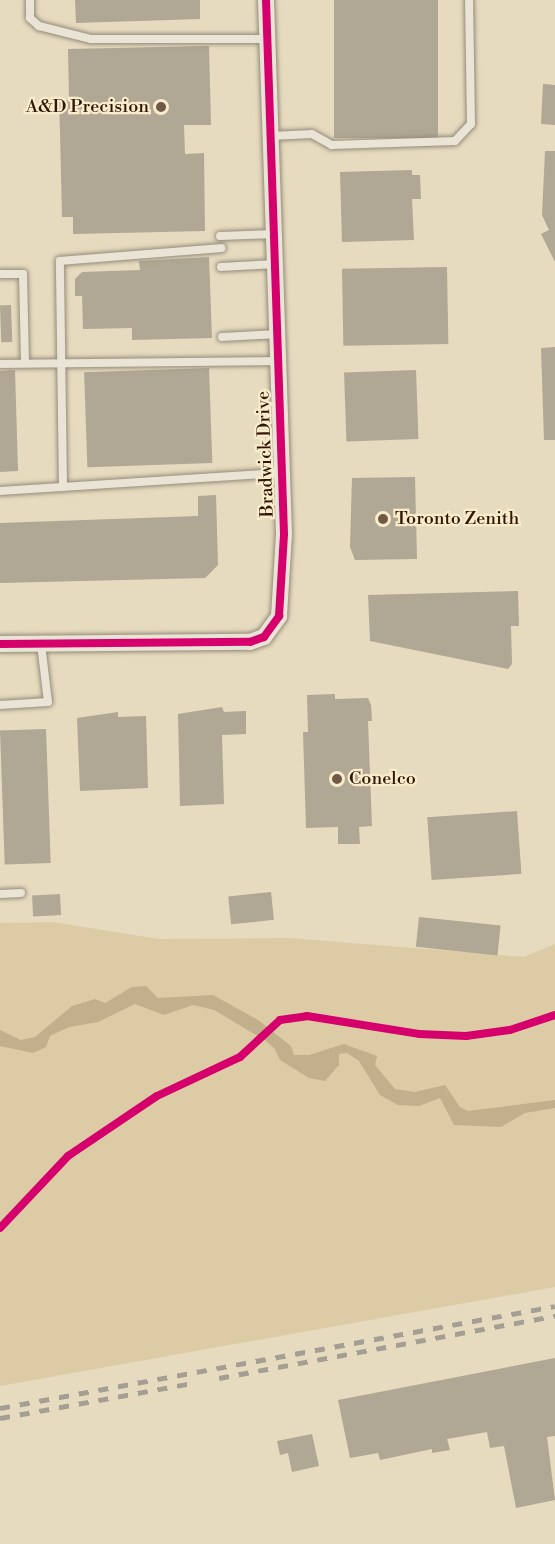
<!DOCTYPE html>
<html>
<head>
<meta charset="utf-8">
<style>
  body { margin:0 }
  #map { position:relative; width:555px; height:1544px; overflow:hidden; background:#e6dbbf; font-family:"Libre Bodoni",serif }
  div>[style] { position:absolute }
  [style*='--x'] { left:calc(var(--x)*1px); top:calc(var(--y)*1px); width:calc(var(--w)*1px); rotate:calc(var(--a)*1deg) }
  .green>* { inset:0; background:#ddcba6 }
  .water>* { inset:0; background:#c2af8c }
  .building>* { inset:0; background:#b0a794; transform-origin:0 0 }
  .roads { filter:drop-shadow(0 0 2px #958b79) drop-shadow(0 0 2px #958b79) }
  .lane>* { height:8px; margin:-4px; padding:0 4px; transform-origin:4px; border-radius:4px; background:#e9e4d6 }
  .street>* { height:16px; margin:-8px; padding:0 8px; transform-origin:8px; border-radius:8px; background:#e9e4d6 }
  .rail>* { height:4.5px; margin-top:-2.25px; transform-origin:0; background:repeating-linear-gradient(90deg,#a59f93 0 10px,transparent 0 20px) }
  .cycleway>* { height:8px; margin:-4px; padding:0 4px; transform-origin:4px; border-radius:4px; background:#d6006c }
  .dots>* { width:16px; height:16px; translate:-50% -50%; box-sizing:border-box; border:3px solid #f9eccb; border-radius:50% }
  span { translate:-50% -50%; white-space:nowrap; text-align:center; line-height:1.15; -webkit-text-stroke:4.5px #f9eccb; paint-order:stroke }
  .poi-label { font-size:18px; color:#311506 }
  .right { translate:-100% -50%; text-align:right }
  .left { translate:0 -50%; text-align:left }
  .street-label { font-size:18px; color:#311506 }
</style>
</head>
<body>
<div id="map">
  <div class="green">
    <div style="clip-path:polygon(52px 922px,159px 939px,290px 938px,524px 957px,555px 944px,555px 1287px,0 1386px,0 923px)"></div>
  </div>
  <div class="water">
    <div style="clip-path:polygon(146px 986px,158px 998px,213px 995px,258px 1020px,291px 1046px,294px 1055px,309px 1055px,344px 1044px,377px 1056px,375px 1065px,395px 1089px,415px 1092px,445px 1085px,460px 1107px,468px 1111px,555px 1100px,555px 1108px,525px 1113px,501px 1127px,454px 1125px,440px 1098px,419px 1106px,398px 1105px,380px 1095px,359px 1061px,347px 1053px,339px 1054px,339px 1065px,325px 1081px,309px 1078px,280px 1060px,275px 1049px,266px 1041px,214px 1010px,193px 1005px,164px 1015px,135px 1004px,98px 1022px,69px 1027px,50px 1036px,46px 1047px,33px 1053px,0 1046px,0 1030px,21px 1040px,35px 1037px,72px 1006px,95px 999px,105px 1003px,132px 987px)"></div>
  </div>
  <div class="building">
    <div style="clip-path:polygon(75px 0,200px 0,200px 19px,76px 23px)"></div>
    <div style="left:334px;top:0;width:104px;height:138px"></div>
    <div style="clip-path:polygon(209px 46px,211px 125px,184px 125px,185px 154px,204px 153px,205px 231px,73px 234px,73px 217px,62px 217px,60px 132px,59px 100px,69px 100px,68px 49px)"></div>
    <div style="clip-path:polygon(543px 84px,555px 85px,555px 125px,541px 124px)"></div>
    <div style="clip-path:polygon(545px 151px,555px 151px,555px 262px,541px 234px,549px 230px,542px 215px)"></div>
    <div style="clip-path:polygon(412px 170px,412px 175px,420px 175px,421px 199px,412px 199px,414px 240px,342px 242px,340px 172px)"></div>
    <div style="clip-path:polygon(209px 257px,212px 338px,132px 340px,132px 328px,83px 329px,82px 296px,75px 296px,75px 279px,82px 272px,140px 270px,139px 261px)"></div>
    <div style="left:447px;top:267px;width:77px;height:105px;rotate:89deg"></div>
    <div style="left:11px;top:305px;width:37px;height:11px;rotate:88deg"></div>
    <div style="clip-path:polygon(555px 347px,555px 440px,544px 440px,541px 348px)"></div>
    <div style="left:209px;top:368px;width:95px;height:125px;rotate:88deg"></div>
    <div style="clip-path:polygon(15px 370px,18px 471px,0 472px,0 371px)"></div>
    <div style="left:416px;top:370px;width:69px;height:72px;rotate:88deg"></div>
    <div style="clip-path:polygon(415px 477px,417px 559px,355px 560px,350px 547px,352px 478px)"></div>
    <div style="clip-path:polygon(216px 495px,218px 565px,205px 578px,0 583px,0 523px,198px 516px,198px 496px)"></div>
    <div style="clip-path:polygon(518px 591px,519px 626px,511px 626px,512px 664px,508px 669px,370px 641px,368px 595px)"></div>
    <div style="clip-path:polygon(335px 694px,335px 699px,368px 698px,371px 705px,372px 721px,368px 721px,372px 826px,359px 827px,360px 844px,338px 844px,338px 827px,306px 828px,303px 732px,308px 732px,307px 695px)"></div>
    <div style="clip-path:polygon(222px 707px,224px 712px,246px 711px,246px 734px,222px 735px,224px 804px,180px 806px,178px 714px)"></div>
    <div style="clip-path:polygon(118px 712px,118px 717px,146px 716px,148px 788px,80px 791px,77px 718px)"></div>
    <div style="left:46px;top:729px;width:134px;height:46px;rotate:88deg"></div>
    <div style="left:517px;top:811px;width:63px;height:90px;rotate:86deg"></div>
    <div style="left:271px;top:892px;width:28px;height:43px;rotate:84deg"></div>
    <div style="left:60px;top:894px;width:21px;height:28px;rotate:87deg"></div>
    <div style="left:419px;top:917px;width:82px;height:30px;rotate:6deg"></div>
    <div style="clip-path:polygon(555px 1358px,555px 1436px,547px 1437px,555px 1500px,516px 1508px,504px 1446px,490px 1448px,487px 1432px,447px 1439px,450px 1450px,432px 1453px,432px 1449px,380px 1460px,378px 1453px,350px 1458px,338px 1400px)"></div>
    <div style="clip-path:polygon(312px 1434px,319px 1466px,292px 1472px,288px 1453px,280px 1455px,277px 1441px)"></div>
  </div>
  <div class="roads">
    <div class="lane">
      <div style="--x:30;--y:0;--w:18;--a:90"></div>
      <div style="--x:30;--y:18;--w:12;--a:42"></div>
      <div style="--x:39;--y:26;--w:54;--a:14"></div>
      <div style="--x:91;--y:39;--w:176;--a:0"></div>
      <div style="--x:271;--y:136;--w:41;--a:-2.8"></div>
      <div style="--x:312;--y:134;--w:23;--a:29"></div>
      <div style="--x:332;--y:145;--w:123;--a:-1.9"></div>
      <div style="--x:455;--y:141;--w:23;--a:-47"></div>
      <div style="--x:471;--y:124;--w:124;--a:-90.9"></div>
      <div style="--x:220;--y:236;--w:54;--a:-2.1"></div>
      <div style="--x:221;--y:267;--w:54;--a:-3.2"></div>
      <div style="--x:0;--y:274;--w:23;--a:0"></div>
      <div style="--x:23;--y:274;--w:89;--a:88.7"></div>
      <div style="--x:222;--y:337;--w:56;--a:-3.1"></div>
      <div style="--x:0;--y:364;--w:279;--a:-0.6"></div>
      <div style="--x:63;--y:487;--w:226;--a:-90.8"></div>
      <div style="--x:60;--y:261;--w:162;--a:-4.6"></div>
      <div style="--x:0;--y:491;--w:283;--a:-3.7"></div>
      <div style="--x:0;--y:705;--w:48;--a:-3.6"></div>
      <div style="--x:48;--y:702;--w:58;--a:-96.9"></div>
      <div style="--x:0;--y:894;--w:21;--a:-3"></div>
    </div>
    <div class="street">
      <div style="--x:0;--y:644;--w:250;--a:-0.5"></div>
      <div style="--x:250;--y:642;--w:15;--a:-20"></div>
      <div style="--x:264;--y:637;--w:26;--a:-54"></div>
      <div style="--x:279;--y:616;--w:82;--a:-86.5"></div>
      <div style="--x:284;--y:534;--w:534;--a:-91.93"></div>
    </div>
  </div>
  <div class="rail">
    <div style="--x:219;--y:1378;--w:342;--a:-10.5"></div>
    <div style="--x:0;--y:1408;--w:564;--a:-10.41"></div>
    <div style="--x:0;--y:1418;--w:195;--a:-10.3"></div>
  </div>
  <div class="cycleway">
    <div style="--x:0;--y:644;--w:250;--a:-0.5"></div>
    <div style="--x:250;--y:642;--w:15;--a:-20"></div>
    <div style="--x:264;--y:637;--w:26;--a:-54"></div>
    <div style="--x:279;--y:616;--w:82;--a:-86.5"></div>
    <div style="--x:284;--y:534;--w:534;--a:-91.93"></div>
    <div style="--x:0;--y:1228;--w:99;--a:-46.6"></div>
    <div style="--x:68;--y:1156;--w:107;--a:-34"></div>
    <div style="--x:157;--y:1096;--w:92;--a:-25.2"></div>
    <div style="--x:240;--y:1057;--w:54;--a:-42.8"></div>
    <div style="--x:280;--y:1020;--w:27;--a:-8"></div>
    <div style="--x:307;--y:1016;--w:113;--a:9.1"></div>
    <div style="--x:419;--y:1034;--w:47;--a:2.4"></div>
    <div style="--x:466;--y:1036;--w:44;--a:-7.8"></div>
    <div style="--x:510;--y:1030;--w:47;--a:-18.4"></div>
  </div>
  <div class="dots">
    <div style="left:161px;top:107px;background:#705a47"></div>
    <div style="left:383px;top:519px;background:#705a47"></div>
    <div style="left:337px;top:779px;background:#705a47"></div>
  </div>
  <div class="poi-label">
    <span class="right" style="left:149px;top:107px">A&amp;D Precision</span>
    <span class="left" style="left:395px;top:519px">Toronto Zenith</span>
    <span class="left" style="left:349px;top:779px">Conelco</span>
  </div>
  <div class="street-label">
    <span style="left:266px;top:454px;rotate:-92deg">Bradwick Drive</span>
  </div>
</div>
</body>
</html>
